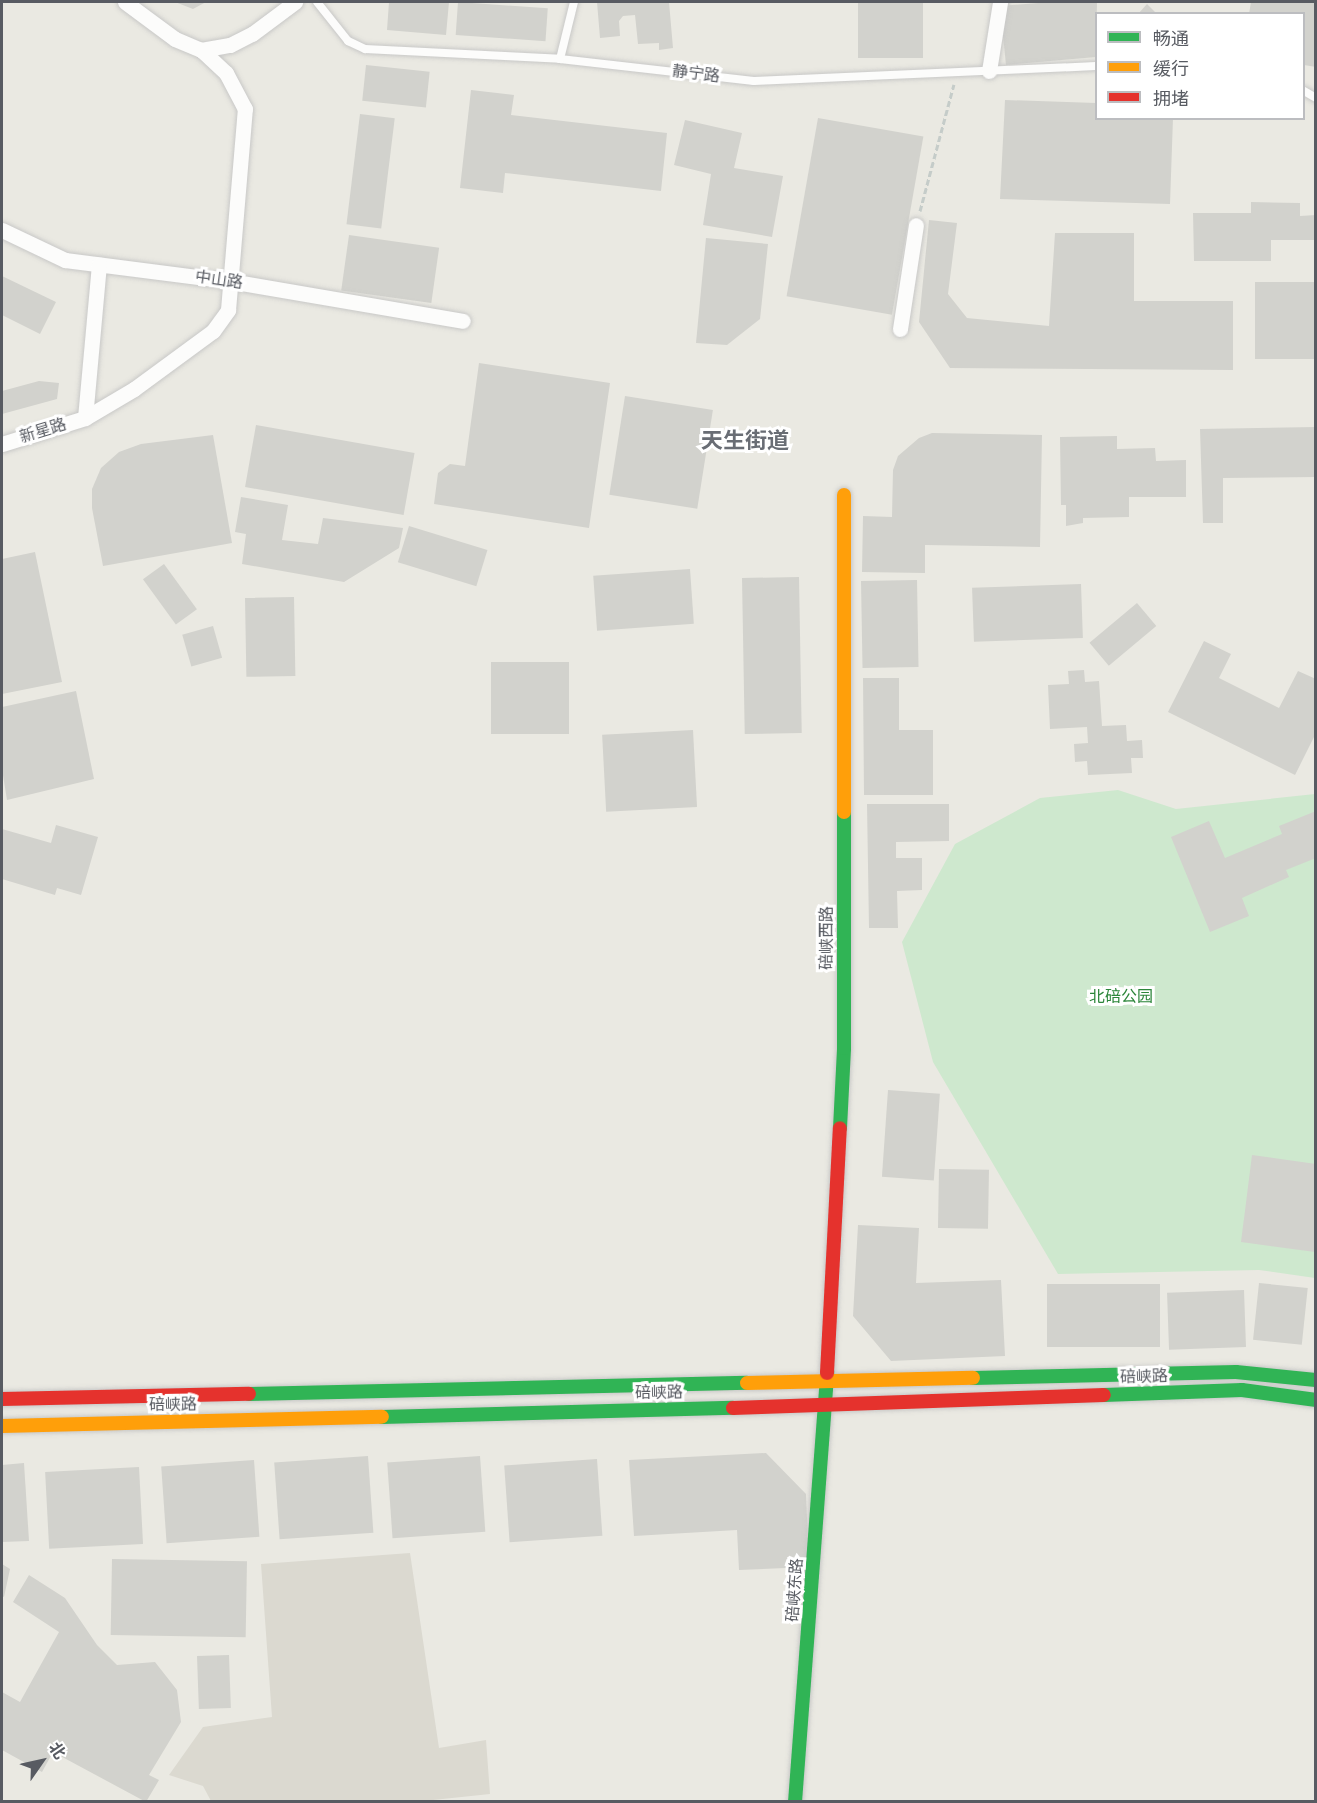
<!DOCTYPE html>
<html>
<head>
<meta charset="utf-8">
<style>
  body { margin:0 }
  #map { position:relative; width:1317px; height:1803px; overflow:hidden; background:#eae9e2; font-family:"Fira Sans Condensed","Noto Sans SC",sans-serif }
  div>[style] { position:absolute }
  [style*='--x'] { left:calc(var(--x)*1px); top:calc(var(--y)*1px); width:calc(var(--w)*1px); rotate:calc(var(--a)*1deg) }
  .education>* { inset:0; background:#dbd9d0 }
  .green>* { inset:0; background:#cee8ce }
  .building>* { inset:0; background:#d2d2cd; transform-origin:0 0 }
  .path>* { height:3px; margin-top:-1.5px; transform-origin:0; background:repeating-linear-gradient(90deg,#c5ccc9 0 6px,transparent 0 9px) }
  .roads { filter:drop-shadow(0 0 2px #c8c8c7) drop-shadow(0 0 2px #c8c8c7) }
  .lane>* { height:8px; margin:-4px; padding:0 4px; transform-origin:4px; border-radius:4px; background:#fcfcfb }
  .street>* { height:15px; margin:-7.5px; padding:0 7.5px; transform-origin:7.5px; border-radius:7.5px; background:#fcfcfb }
  .fast>* { height:14px; margin:-7px; padding:0 7px; transform-origin:7px; border-radius:7px; background:#30b455 }
  .slow>* { height:14px; margin:-7px; padding:0 7px; transform-origin:7px; border-radius:7px; background:#ff9f0a }
  .jam>* { height:14px; margin:-7px; padding:0 7px; transform-origin:7px; border-radius:7px; background:#e5322d }
  span { translate:-50% -50%; white-space:nowrap; text-align:center; line-height:1.15; -webkit-text-stroke:6px #fff; paint-order:stroke }
  .street-label { font-size:16px; color:#585b62 }
  .park-label { font-size:16px; color:#2c863a }
  .district-label { font-size:22px; color:#696d74; font-weight:700 }
  .frame { position:absolute; inset:0; border:3px solid #585b62; pointer-events:none }
  .legend { position:absolute; left:1095px; top:12px; width:210px; height:108px; box-sizing:border-box; background:#fff; border:2px solid #bcbdc0; margin:0; padding:8px 10px; list-style:none; font-size:18px; color:#585b62 }
  .legend li { display:flex; align-items:center; gap:12px; height:30px }
  .legend b { width:30px; border:2px solid #bcbdc0 }
  .north { position:absolute; left:12px; top:1731px; width:60px; height:60px; -webkit-text-stroke:4px #fff; paint-order:stroke; rotate:56deg; font-size:16px; font-weight:700; line-height:24px; text-align:center; color:#585b62 }
  .north::after { content:''; display:block; margin:auto; width:21px; height:27px; background:#585b62; clip-path:polygon(50% 0,100% 100%,50% 72%,0 100%) }
</style>
</head>
<body>
<div id="map">
  <div class="education">
    <div style="clip-path:polygon(410px 1553px,439px 1748px,486px 1740px,490px 1794px,414px 1802px,211px 1801px,203px 1786px,169px 1775px,203px 1727px,272px 1717px,261px 1564px)"></div>
  </div>
  <div class="green">
    <div style="clip-path:polygon(1118px 790px,1176px 809px,1315px 794px,1315px 1278px,1259px 1270px,1058px 1274px,933px 1062px,902px 942px,955px 844px,1040px 798px)"></div>
  </div>
  <div class="building">
    <div style="clip-path:polygon(175px 2px,206px 2px,193px 9px)"></div>
    <div style="clip-path:polygon(389px 2px,449px 2px,446px 35px,387px 30px)"></div>
    <div style="left:458px;top:2px;width:90px;height:33px;rotate:4deg"></div>
    <div style="clip-path:polygon(597px 2px,669px 2px,673px 48px,659px 50px,659px 43px,638px 44px,635px 15px,623px 16px,619px 21px,620px 36px,600px 38px)"></div>
    <div style="left:858px;top:2px;width:65px;height:56px"></div>
    <div style="clip-path:polygon(1051px 2px,1097px 2px,1096px 57px,1006px 65px,1000px 6px)"></div>
    <div style="clip-path:polygon(1251px 2px,1316px 2px,1316px 67px,1304px 65px,1304px 14px,1249px 14px)"></div>
    <div style="clip-path:polygon(1147px 4px,1157px 14px,1138px 14px)"></div>
    <div style="left:366px;top:65px;width:64px;height:36px;rotate:6deg"></div>
    <div style="clip-path:polygon(471px 90px,514px 95px,511px 115px,667px 133px,661px 191px,505px 173px,503px 193px,460px 188px)"></div>
    <div style="clip-path:polygon(1005px 100px,1096px 103px,1096px 118px,1173px 118px,1170px 204px,1000px 199px)"></div>
    <div style="left:360px;top:114px;width:35px;height:111px;rotate:7deg"></div>
    <div style="left:818px;top:118px;width:107px;height:181px;rotate:10deg"></div>
    <div style="clip-path:polygon(685px 120px,742px 133px,734px 168px,783px 176px,772px 237px,703px 225px,711px 174px,674px 165px)"></div>
    <div style="clip-path:polygon(1251px 202px,1300px 203px,1300px 216px,1316px 215px,1316px 240px,1271px 240px,1271px 261px,1194px 261px,1193px 213px,1251px 213px)"></div>
    <div style="clip-path:polygon(929px 220px,957px 223px,948px 294px,967px 318px,1049px 326px,1055px 233px,1134px 233px,1134px 301px,1233px 301px,1233px 370px,950px 368px,919px 322px)"></div>
    <div style="left:349px;top:235px;width:91px;height:56px;rotate:8deg"></div>
    <div style="clip-path:polygon(706px 238px,768px 244px,760px 319px,727px 345px,696px 343px)"></div>
    <div style="clip-path:polygon(2px 276px,56px 302px,40px 334px,2px 315px)"></div>
    <div style="left:1255px;top:282px;width:61px;height:77px"></div>
    <div style="clip-path:polygon(479px 363px,610px 383px,589px 528px,434px 504px,438px 473px,450px 464px,465px 466px)"></div>
    <div style="clip-path:polygon(39px 381px,59px 383px,57px 399px,2px 414px,2px 391px)"></div>
    <div style="left:625px;top:396px;width:89px;height:100px;rotate:9deg"></div>
    <div style="left:256px;top:425px;width:161px;height:63px;rotate:10deg"></div>
    <div style="clip-path:polygon(1316px 427px,1316px 477px,1223px 478px,1223px 523px,1203px 523px,1200px 429px)"></div>
    <div style="clip-path:polygon(932px 433px,1042px 435px,1040px 547px,925px 545px,925px 573px,862px 572px,863px 516px,892px 517px,893px 470px,898px 456px,919px 438px)"></div>
    <div style="clip-path:polygon(213px 435px,232px 543px,103px 566px,92px 508px,92px 489px,101px 468px,119px 452px,141px 444px)"></div>
    <div style="clip-path:polygon(1117px 436px,1117px 449px,1155px 448px,1156px 461px,1186px 460px,1186px 497px,1129px 497px,1129px 517px,1083px 518px,1083px 523px,1066px 526px,1066px 505px,1061px 505px,1060px 437px)"></div>
    <div style="clip-path:polygon(241px 497px,288px 505px,282px 540px,318px 544px,323px 518px,403px 528px,399px 548px,344px 582px,242px 564px,246px 534px,235px 532px)"></div>
    <div style="left:409px;top:526px;width:82px;height:38px;rotate:17deg"></div>
    <div style="clip-path:polygon(35px 552px,62px 682px,2px 694px,2px 559px)"></div>
    <div style="left:164px;top:564px;width:56px;height:26px;rotate:54deg"></div>
    <div style="left:690px;top:569px;width:55px;height:97px;rotate:86deg"></div>
    <div style="left:799px;top:577px;width:156px;height:57px;rotate:89deg"></div>
    <div style="left:917px;top:580px;width:87px;height:56px;rotate:89deg"></div>
    <div style="left:1081px;top:584px;width:54px;height:109px;rotate:88deg"></div>
    <div style="left:294px;top:597px;width:79px;height:49px;rotate:89deg"></div>
    <div style="left:1137px;top:603px;width:30px;height:62px;rotate:50deg"></div>
    <div style="left:213px;top:626px;width:33px;height:32px;rotate:74deg"></div>
    <div style="clip-path:polygon(1204px 641px,1231px 654px,1219px 678px,1279px 708px,1298px 671px,1316px 679px,1316px 733px,1295px 775px,1168px 712px)"></div>
    <div style="left:491px;top:662px;width:78px;height:72px"></div>
    <div style="clip-path:polygon(1084px 670px,1085px 682px,1099px 681px,1102px 726px,1126px 725px,1127px 741px,1142px 740px,1143px 758px,1131px 758px,1132px 773px,1088px 775px,1087px 761px,1075px 762px,1074px 744px,1088px 743px,1087px 727px,1050px 729px,1048px 685px,1069px 684px,1068px 671px)"></div>
    <div style="clip-path:polygon(863px 678px,899px 678px,899px 730px,933px 730px,933px 795px,864px 795px)"></div>
    <div style="clip-path:polygon(76px 691px,94px 779px,7px 800px,2px 769px,2px 707px)"></div>
    <div style="left:693px;top:730px;width:77px;height:91px;rotate:87deg"></div>
    <div style="clip-path:polygon(867px 804px,949px 804px,949px 841px,896px 842px,896px 858px,922px 858px,922px 890px,897px 891px,898px 928px,869px 928px)"></div>
    <div style="clip-path:polygon(1316px 811px,1316px 858px,1286px 870px,1289px 877px,1242px 898px,1249px 916px,1210px 932px,1171px 837px,1209px 821px,1225px 858px,1282px 834px,1279px 826px)"></div>
    <div style="clip-path:polygon(56px 825px,98px 837px,81px 895px,57px 888px,55px 895px,2px 879px,2px 829px,51px 843px)"></div>
    <div style="left:888px;top:1090px;width:52px;height:87px;rotate:4deg"></div>
    <div style="clip-path:polygon(1252px 1155px,1316px 1164px,1315px 1252px,1241px 1242px)"></div>
    <div style="left:939px;top:1169px;width:50px;height:59px;rotate:1deg"></div>
    <div style="clip-path:polygon(858px 1225px,919px 1228px,916px 1283px,1001px 1280px,1005px 1356px,891px 1361px,853px 1316px)"></div>
    <div style="left:1259px;top:1283px;width:49px;height:57px;rotate:6deg"></div>
    <div style="left:1047px;top:1284px;width:113px;height:63px"></div>
    <div style="left:1244px;top:1290px;width:57px;height:77px;rotate:88deg"></div>
    <div style="clip-path:polygon(766px 1453px,806px 1494px,809px 1567px,739px 1570px,737px 1530px,634px 1536px,629px 1460px)"></div>
    <div style="left:368px;top:1456px;width:77px;height:94px;rotate:86deg"></div>
    <div style="left:480px;top:1456px;width:76px;height:93px;rotate:86deg"></div>
    <div style="left:597px;top:1459px;width:77px;height:93px;rotate:86deg"></div>
    <div style="left:254px;top:1460px;width:77px;height:93px;rotate:86deg"></div>
    <div style="clip-path:polygon(24px 1463px,29px 1541px,2px 1542px,2px 1465px)"></div>
    <div style="left:139px;top:1467px;width:77px;height:94px;rotate:87deg"></div>
    <div style="left:112px;top:1559px;width:135px;height:76px;rotate:1deg"></div>
    <div style="clip-path:polygon(2px 1564px,10px 1569px,4px 1597px,2px 1596px)"></div>
    <div style="clip-path:polygon(29px 1575px,65px 1598px,97px 1645px,117px 1665px,155px 1662px,177px 1690px,181px 1722px,149px 1775px,159px 1780px,146px 1802px,53px 1752px,42px 1772px,2px 1750px,2px 1692px,20px 1702px,59px 1632px,13px 1602px)"></div>
    <div style="left:229px;top:1655px;width:53px;height:32px;rotate:88deg"></div>
  </div>
  <div class="path">
    <div style="--x:920;--y:211;--w:131;--a:-75"></div>
  </div>
  <div class="roads">
    <div class="lane">
      <div style="--x:317;--y:2;--w:50;--a:51.5"></div>
      <div style="--x:348;--y:41;--w:19;--a:25"></div>
      <div style="--x:365;--y:49;--w:195;--a:2.9"></div>
      <div style="--x:560;--y:59;--w:195;--a:6.5"></div>
      <div style="--x:754;--y:81;--w:342;--a:-2.5"></div>
      <div style="--x:560;--y:59;--w:59;--a:-76.2"></div>
      <div style="--x:1304;--y:91;--w:14;--a:30"></div>
    </div>
    <div class="street">
      <div style="--x:125;--y:2;--w:62;--a:36.5"></div>
      <div style="--x:175;--y:39;--w:28;--a:23"></div>
      <div style="--x:201;--y:50;--w:29;--a:-10"></div>
      <div style="--x:230;--y:45;--w:25;--a:-27"></div>
      <div style="--x:252;--y:34;--w:54;--a:-36.7"></div>
      <div style="--x:989;--y:71;--w:70;--a:-80.9"></div>
      <div style="--x:2;--y:230;--w:70;--a:25.5"></div>
      <div style="--x:65;--y:260;--w:166;--a:7.3"></div>
      <div style="--x:230;--y:281;--w:236;--a:9.7"></div>
      <div style="--x:900;--y:329;--w:105;--a:-81.3"></div>
      <div style="--x:85;--y:418;--w:154;--a:-84.8"></div>
      <div style="--x:2;--y:444;--w:87;--a:-17.4"></div>
      <div style="--x:85;--y:418;--w:57;--a:-30.6"></div>
      <div style="--x:134;--y:389;--w:98;--a:-36.3"></div>
      <div style="--x:213;--y:331;--w:26;--a:-54"></div>
      <div style="--x:228;--y:310;--w:202;--a:-85.2"></div>
      <div style="--x:245;--y:109;--w:41;--a:-117.8"></div>
      <div style="--x:226;--y:73;--w:34;--a:-137"></div>
    </div>
    <div class="fast">
      <div style="--x:840;--y:1128;--w:80;--a:-87.1"></div>
      <div style="--x:844;--y:1048;--w:236;--a:-90"></div>
      <div style="--x:973;--y:1378;--w:263;--a:-1.3"></div>
      <div style="--x:1236;--y:1372;--w:80;--a:5.7"></div>
      <div style="--x:249;--y:1394;--w:498;--a:-1.3"></div>
      <div style="--x:1104;--y:1395;--w:138;--a:-2.1"></div>
      <div style="--x:1242;--y:1390;--w:75;--a:7.7"></div>
      <div style="--x:382;--y:1417;--w:351;--a:-1.5"></div>
      <div style="--x:795;--y:1802;--w:430;--a:-85.7"></div>
    </div>
    <div class="slow">
      <div style="--x:844;--y:495;--w:317;--a:90"></div>
      <div style="--x:747;--y:1383;--w:226;--a:-1.3"></div>
      <div style="--x:2;--y:1426;--w:380;--a:-1.4"></div>
    </div>
    <div class="jam">
      <div style="--x:827;--y:1373;--w:245;--a:-87"></div>
      <div style="--x:2;--y:1399;--w:247;--a:-1.2"></div>
      <div style="--x:733;--y:1408;--w:371;--a:-2"></div>
    </div>
  </div>
  <div class="street-label">
    <span style="left:696px;top:74px;rotate:7deg">静宁路</span>
    <span style="left:219px;top:280px;rotate:8deg">中山路</span>
    <span style="left:43px;top:431px;rotate:-17deg">新星路</span>
    <span style="left:827px;top:938px;rotate:-90deg">碚峡西路</span>
    <span style="left:1144px;top:1377px;rotate:-2deg">碚峡路</span>
    <span style="left:659px;top:1393px;rotate:-1deg">碚峡路</span>
    <span style="left:173px;top:1405px;rotate:-1deg">碚峡路</span>
    <span style="left:795px;top:1590px;rotate:-86deg">碚峡东路</span>
  </div>
  <div class="park-label">
    <span style="left:1121px;top:997px">北碚公园</span>
  </div>
  <div class="district-label">
    <span style="left:745px;top:441px">天生街道</span>
  </div>
  <div class="frame"></div>
  <ul class="legend">
  <li><b style="height:8px;background:#30b455"></b>畅通</li>
  <li><b style="height:8px;background:#ff9f0a"></b>缓行</li>
  <li><b style="height:8px;background:#e5322d"></b>拥堵</li>
  </ul>
  <div class="north">北</div>
</div>
</body>
</html>
